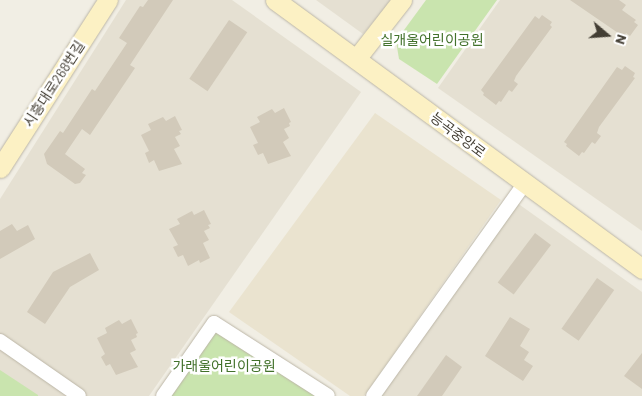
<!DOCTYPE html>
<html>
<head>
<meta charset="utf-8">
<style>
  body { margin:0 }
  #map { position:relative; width:642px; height:396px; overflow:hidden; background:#f1eee4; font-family:Barlow,"Noto Sans KR",sans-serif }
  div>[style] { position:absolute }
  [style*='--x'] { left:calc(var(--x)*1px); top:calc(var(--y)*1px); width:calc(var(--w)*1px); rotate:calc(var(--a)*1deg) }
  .residential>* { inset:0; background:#e5e0d2 }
  .education>* { inset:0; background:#eae3cf }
  .green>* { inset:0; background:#c9e4ae }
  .building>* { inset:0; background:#d2caba; transform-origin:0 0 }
  .roads { filter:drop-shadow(0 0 1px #bcb6a7) drop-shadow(0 0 1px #bcb6a7) }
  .street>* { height:14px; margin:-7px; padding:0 7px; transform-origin:7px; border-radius:7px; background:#fff }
  .secondary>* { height:19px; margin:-9.5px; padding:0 9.5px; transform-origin:9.5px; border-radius:9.5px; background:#fcf1c4 }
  span { translate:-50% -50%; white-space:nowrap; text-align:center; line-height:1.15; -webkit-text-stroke:5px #fff; paint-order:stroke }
  .park-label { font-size:14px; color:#42712b }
  .street-label { font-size:14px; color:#433e34 }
  .north { position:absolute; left:582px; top:10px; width:50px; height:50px; -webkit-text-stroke:4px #fff; paint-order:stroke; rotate:108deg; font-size:14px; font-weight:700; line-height:20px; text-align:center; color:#433e34 }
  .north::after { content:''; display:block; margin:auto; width:18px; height:22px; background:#433e34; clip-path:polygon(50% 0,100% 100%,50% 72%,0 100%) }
</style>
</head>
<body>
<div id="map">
  <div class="residential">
    <div style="clip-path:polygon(126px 0,232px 0,361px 92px,149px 396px,0 396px,0 199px)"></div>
    <div style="clip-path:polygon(316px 0,392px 0,363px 34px)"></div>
    <div style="clip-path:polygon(500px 0,642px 0,642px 231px,438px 88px)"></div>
    <div style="clip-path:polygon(513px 200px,642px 292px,642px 396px,373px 396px)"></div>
  </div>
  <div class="education">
    <div style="clip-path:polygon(375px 113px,501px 200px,364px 396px,350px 396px,229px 312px)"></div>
  </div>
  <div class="green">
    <div style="clip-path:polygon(426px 0,497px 0,437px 84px,399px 59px,396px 41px)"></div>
    <div style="clip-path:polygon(217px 326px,322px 396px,168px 396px)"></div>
    <div style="clip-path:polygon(0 370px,38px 395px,38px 396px,0 396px)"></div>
  </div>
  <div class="building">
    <div style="clip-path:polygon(148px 0,173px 0,130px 65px,135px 68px,90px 135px,82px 129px,65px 154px,85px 169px,82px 173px,86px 175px,80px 183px,75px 184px,47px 164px,44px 154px,60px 131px,63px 133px,92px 89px,95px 91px,127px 43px,119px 38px,140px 6px,143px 7px)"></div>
    <div style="clip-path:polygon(570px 0,619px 0,626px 5px,622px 10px,636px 20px,634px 22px,638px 25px,630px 36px,626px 33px,624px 37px)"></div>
    <div style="clip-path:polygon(542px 15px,552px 22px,550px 25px,552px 27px,516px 76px,514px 81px,518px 84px,512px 92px,509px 90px,501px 102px,499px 101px,496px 105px,483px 95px,484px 93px,481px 90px,535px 16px,539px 19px)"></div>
    <div style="left:229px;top:20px;width:22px;height:71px;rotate:34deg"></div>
    <div style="clip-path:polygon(625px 66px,635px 73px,633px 77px,635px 78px,599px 127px,597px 133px,601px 136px,595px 144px,592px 142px,584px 153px,582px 152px,579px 156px,566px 146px,567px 144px,564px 142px,617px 67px,622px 70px)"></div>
    <div style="clip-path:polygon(284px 108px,291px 122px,289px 123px,290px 126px,284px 129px,289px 138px,283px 142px,291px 156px,268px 164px,263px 153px,258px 155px,253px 145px,258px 143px,250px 127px,260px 122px,257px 117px,272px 109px,275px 113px)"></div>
    <div style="clip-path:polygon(175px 116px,182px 130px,179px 131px,181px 134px,175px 137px,180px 146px,174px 149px,182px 164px,159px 171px,154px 160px,149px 163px,145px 153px,149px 151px,141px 135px,151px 130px,148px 124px,163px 117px,166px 121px)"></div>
    <div style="clip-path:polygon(204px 210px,211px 224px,208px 225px,210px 228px,204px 231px,209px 240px,203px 243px,210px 258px,200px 263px,199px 260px,188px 266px,183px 255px,178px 257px,173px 247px,178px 245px,169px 229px,180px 224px,177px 219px,192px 211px,194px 215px)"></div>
    <div style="clip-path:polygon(12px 224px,17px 231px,28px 225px,35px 239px,0 259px,0 231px)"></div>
    <div style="left:535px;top:233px;width:20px;height:62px;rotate:37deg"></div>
    <div style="clip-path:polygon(90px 253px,99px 270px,70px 287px,45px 324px,27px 312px,53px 272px)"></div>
    <div style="left:597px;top:278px;width:21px;height:62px;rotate:35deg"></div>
    <div style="clip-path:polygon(510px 317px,530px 329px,520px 346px,529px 352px,524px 360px,533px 366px,523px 381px,485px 356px)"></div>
    <div style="clip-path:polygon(131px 319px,138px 333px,136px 334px,137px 337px,131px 340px,136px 350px,130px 353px,138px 367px,116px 375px,110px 364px,106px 366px,101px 357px,105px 354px,97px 338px,107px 333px,105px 328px,119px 320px,122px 324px)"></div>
    <div style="clip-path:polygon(642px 353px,642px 389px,624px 376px)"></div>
    <div style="clip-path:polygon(446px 355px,462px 367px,442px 396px,417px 396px)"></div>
  </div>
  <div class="roads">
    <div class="street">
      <div style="--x:0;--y:341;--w:96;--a:34.8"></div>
      <div style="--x:163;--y:396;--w:89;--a:-55.1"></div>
      <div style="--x:214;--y:323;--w:135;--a:32.6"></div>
      <div style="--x:373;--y:396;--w:260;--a:-54.5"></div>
    </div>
    <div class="secondary">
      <div style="--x:275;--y:0;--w:455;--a:36.2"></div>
      <div style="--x:356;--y:59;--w:75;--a:-52.1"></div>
      <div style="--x:0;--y:168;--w:200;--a:-57.3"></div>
    </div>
  </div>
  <div class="park-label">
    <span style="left:432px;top:40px">실개울어린이공원</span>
    <span style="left:224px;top:366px">가래울어린이공원</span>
  </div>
  <div class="street-label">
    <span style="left:54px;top:84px;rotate:-57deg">시흥대로268번길</span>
    <span style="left:458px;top:135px;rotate:37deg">능곡중앙로</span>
  </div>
  <div class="north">N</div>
</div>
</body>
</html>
